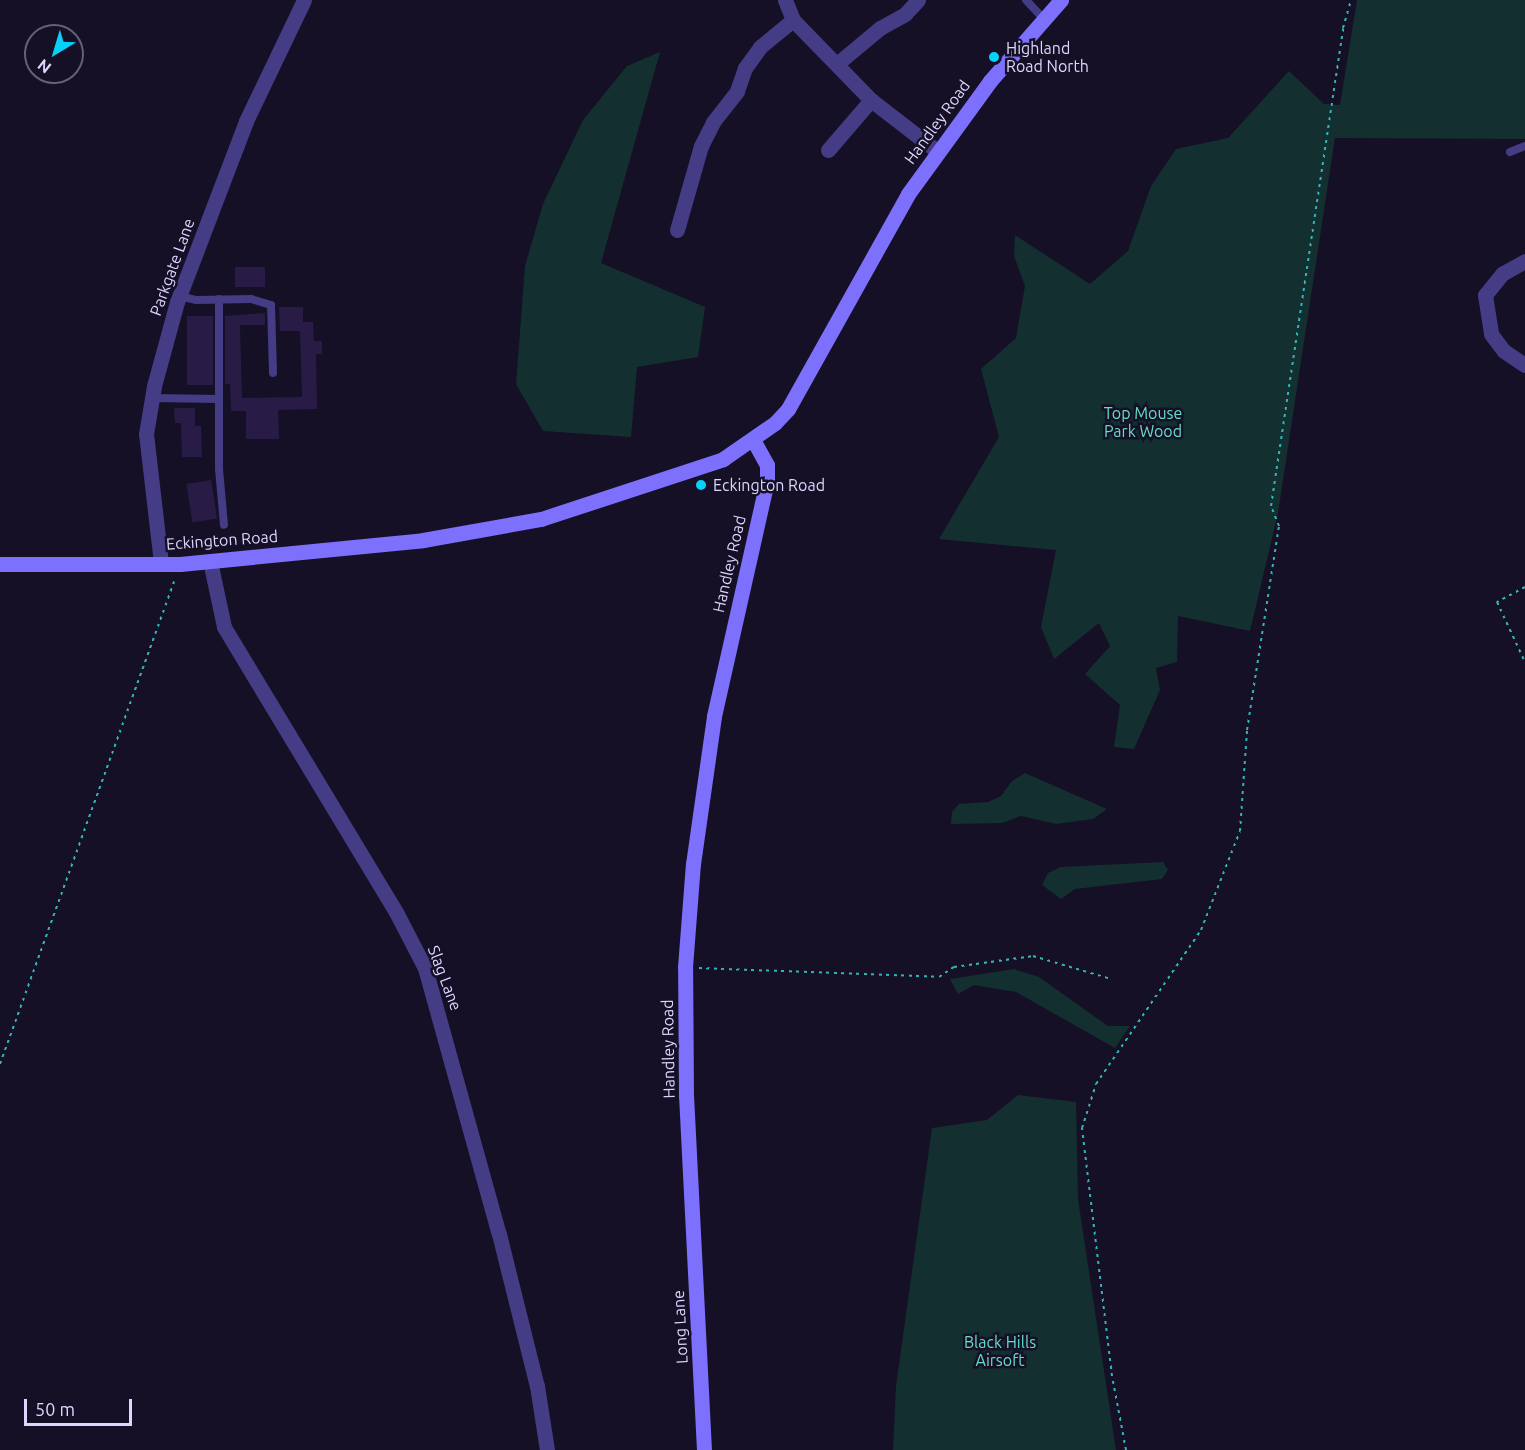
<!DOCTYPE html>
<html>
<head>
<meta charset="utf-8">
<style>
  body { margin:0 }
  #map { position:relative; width:1525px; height:1450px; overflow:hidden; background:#151026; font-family:Ubuntu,sans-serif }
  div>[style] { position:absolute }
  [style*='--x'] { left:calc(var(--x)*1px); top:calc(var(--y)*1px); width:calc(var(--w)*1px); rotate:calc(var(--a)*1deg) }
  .green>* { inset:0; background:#132f30 }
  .building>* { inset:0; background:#281c47; transform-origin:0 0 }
  .path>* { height:2px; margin-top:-1px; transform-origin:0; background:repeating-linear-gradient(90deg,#32b5b6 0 3px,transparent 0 7.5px) }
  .lane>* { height:8px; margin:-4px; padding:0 4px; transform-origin:4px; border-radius:4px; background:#443c84 }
  .street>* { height:15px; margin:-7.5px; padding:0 7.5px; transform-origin:7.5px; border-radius:7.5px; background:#443c84 }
  .secondary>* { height:15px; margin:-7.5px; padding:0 7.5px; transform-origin:7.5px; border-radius:7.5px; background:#7d70fc }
  .dots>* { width:16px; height:16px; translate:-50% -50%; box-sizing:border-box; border:3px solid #151026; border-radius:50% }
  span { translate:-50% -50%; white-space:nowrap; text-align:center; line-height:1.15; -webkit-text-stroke:5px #151026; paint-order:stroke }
  .poi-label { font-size:16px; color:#ded6fe }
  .left { translate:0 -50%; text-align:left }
  .street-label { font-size:16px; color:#ded6fe }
  .park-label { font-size:16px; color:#63ddc7 }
  .north { position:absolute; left:24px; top:24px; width:60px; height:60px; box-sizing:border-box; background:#151026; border:2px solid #655f7c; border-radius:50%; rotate:218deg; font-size:16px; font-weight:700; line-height:24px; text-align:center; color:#ded6fe }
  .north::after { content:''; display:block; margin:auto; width:21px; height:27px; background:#07d1f9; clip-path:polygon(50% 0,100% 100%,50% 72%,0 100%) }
  .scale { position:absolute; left:24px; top:1399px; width:108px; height:27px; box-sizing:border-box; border:3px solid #ded6fe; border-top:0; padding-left:8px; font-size:18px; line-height:21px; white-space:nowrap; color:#ded6fe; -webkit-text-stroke:4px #151026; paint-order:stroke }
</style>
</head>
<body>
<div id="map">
  <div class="green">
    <div style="clip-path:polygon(1357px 0,1525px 0,1525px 139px,1335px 138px,1278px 513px,1250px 631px,1178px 616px,1177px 662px,1156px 668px,1160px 690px,1134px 749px,1114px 747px,1120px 705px,1085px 674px,1110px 646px,1099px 623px,1054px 659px,1041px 627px,1056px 550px,939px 539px,999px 437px,981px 369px,1016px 338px,1025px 286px,1014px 256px,1015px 235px,1090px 284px,1128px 251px,1151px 186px,1176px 149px,1228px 138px,1289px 71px,1324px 104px,1340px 105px)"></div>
    <div style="clip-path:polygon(660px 52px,601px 263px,705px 307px,698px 357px,637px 367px,631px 437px,543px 431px,516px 384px,525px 266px,543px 204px,583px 120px,627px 66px)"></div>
    <div style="clip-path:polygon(1025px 773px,1107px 809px,1093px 819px,1056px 824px,1021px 816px,1002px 823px,951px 824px,952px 812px,959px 804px,988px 802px,1001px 796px,1012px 781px)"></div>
    <div style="clip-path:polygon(1163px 862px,1168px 870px,1162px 879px,1075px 889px,1061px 899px,1042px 885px,1048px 873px,1061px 867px)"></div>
    <div style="clip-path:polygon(1014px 969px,1039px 977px,1108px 1026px,1130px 1026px,1115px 1048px,1016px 992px,974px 985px,958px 994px,950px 979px)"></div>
    <div style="clip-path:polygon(1018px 1095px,1076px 1102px,1078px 1199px,1116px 1450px,893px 1450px,896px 1386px,932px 1128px,987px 1120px)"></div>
  </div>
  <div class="building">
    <div style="left:235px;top:267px;width:30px;height:20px"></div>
    <div style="clip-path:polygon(279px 307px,303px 307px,303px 322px,313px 322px,314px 341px,322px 341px,322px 354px,316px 354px,317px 409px,278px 410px,279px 439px,246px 439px,246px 411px,231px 411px,230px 384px,225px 384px,225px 316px,265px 313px,265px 325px,240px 325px,242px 398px,302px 397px,300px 331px,280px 331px)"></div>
    <div style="left:213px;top:316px;width:69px;height:26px;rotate:90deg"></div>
    <div style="clip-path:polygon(174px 408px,195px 408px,195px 426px,201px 426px,202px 457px,182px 457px,181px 423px,175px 423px)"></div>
    <div style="left:211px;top:480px;width:39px;height:25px;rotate:81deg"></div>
  </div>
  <div class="path">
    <div style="--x:1525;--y:587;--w:32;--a:152"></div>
    <div style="--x:1497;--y:602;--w:66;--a:65"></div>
    <div style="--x:699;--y:968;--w:240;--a:2.1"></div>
    <div style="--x:939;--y:977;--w:18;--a:-34"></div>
    <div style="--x:954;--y:967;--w:80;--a:-7.9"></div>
    <div style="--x:1033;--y:956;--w:81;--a:16.4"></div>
    <div style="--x:0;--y:1064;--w:516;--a:-70.16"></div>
    <div style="--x:1126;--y:1450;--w:75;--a:-100.7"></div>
    <div style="--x:1112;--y:1376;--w:250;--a:-96.9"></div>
    <div style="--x:1082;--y:1128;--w:46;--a:-72.3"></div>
    <div style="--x:1096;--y:1084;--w:186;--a:-55.7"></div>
    <div style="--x:1201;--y:930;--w:106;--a:-68.5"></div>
    <div style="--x:1240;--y:831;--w:101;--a:-86"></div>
    <div style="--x:1247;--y:730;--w:206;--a:-81.1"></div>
    <div style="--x:1279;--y:526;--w:22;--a:-112"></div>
    <div style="--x:1271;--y:506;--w:483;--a:-81.4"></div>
    <div style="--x:1343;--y:28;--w:29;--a:-74"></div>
  </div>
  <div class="lane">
    <div style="--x:1026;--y:0;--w:26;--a:47"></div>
    <div style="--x:1510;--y:152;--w:16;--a:-22"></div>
    <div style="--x:179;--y:296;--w:17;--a:13"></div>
    <div style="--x:196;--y:300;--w:55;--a:-1"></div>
    <div style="--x:251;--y:299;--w:21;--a:17"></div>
    <div style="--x:271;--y:305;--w:68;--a:88.3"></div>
    <div style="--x:219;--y:299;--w:170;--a:90"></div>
    <div style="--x:219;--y:469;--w:56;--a:84.9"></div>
    <div style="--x:152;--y:398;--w:67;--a:0.9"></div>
  </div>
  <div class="street">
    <div style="--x:785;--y:0;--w:22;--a:68"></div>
    <div style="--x:793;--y:20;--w:112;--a:45.7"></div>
    <div style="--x:871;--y:100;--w:83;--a:37.7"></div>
    <div style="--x:838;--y:63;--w:55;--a:-39.8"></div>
    <div style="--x:880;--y:28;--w:29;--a:-29"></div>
    <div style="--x:905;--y:14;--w:19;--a:-47"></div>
    <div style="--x:828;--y:150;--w:66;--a:-49.3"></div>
    <div style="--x:677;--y:230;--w:87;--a:-74.1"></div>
    <div style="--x:701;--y:146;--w:27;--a:-63"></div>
    <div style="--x:713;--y:122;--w:39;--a:-52"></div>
    <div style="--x:737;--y:91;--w:24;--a:-71"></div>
    <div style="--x:745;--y:68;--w:26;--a:-54"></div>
    <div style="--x:760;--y:47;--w:43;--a:-39.3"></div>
    <div style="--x:1525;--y:261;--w:26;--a:151"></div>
    <div style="--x:1502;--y:274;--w:27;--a:129"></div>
    <div style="--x:1485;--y:295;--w:39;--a:81"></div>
    <div style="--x:1491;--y:334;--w:21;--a:53"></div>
    <div style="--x:1504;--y:351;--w:25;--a:34"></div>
    <div style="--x:210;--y:561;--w:67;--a:78"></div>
    <div style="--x:224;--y:627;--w:333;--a:58.9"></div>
    <div style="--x:396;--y:912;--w:63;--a:62.6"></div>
    <div style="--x:425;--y:968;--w:276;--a:74.5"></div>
    <div style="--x:499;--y:1234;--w:157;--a:76"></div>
    <div style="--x:537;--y:1386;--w:65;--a:81.1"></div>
    <div style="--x:161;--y:563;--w:130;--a:-96.6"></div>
    <div style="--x:146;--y:434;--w:49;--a:-80.5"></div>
    <div style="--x:154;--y:386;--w:87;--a:-74.7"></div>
    <div style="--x:177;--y:302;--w:194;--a:-69.1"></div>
    <div style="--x:246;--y:121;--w:134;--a:-64.4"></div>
  </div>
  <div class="secondary">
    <div style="--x:0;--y:564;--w:180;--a:0"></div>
    <div style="--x:180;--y:564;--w:244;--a:-5.6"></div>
    <div style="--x:423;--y:540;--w:120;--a:-10.1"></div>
    <div style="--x:541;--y:519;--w:192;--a:-18.2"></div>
    <div style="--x:723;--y:459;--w:63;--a:-34.7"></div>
    <div style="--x:775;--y:423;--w:19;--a:-47"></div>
    <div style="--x:788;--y:409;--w:246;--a:-60.8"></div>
    <div style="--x:908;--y:194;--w:140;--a:-54"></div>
    <div style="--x:990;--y:81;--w:108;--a:-48.8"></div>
    <div style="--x:704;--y:1450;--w:354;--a:-92.9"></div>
    <div style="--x:686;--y:1096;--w:129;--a:-90.4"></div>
    <div style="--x:685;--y:967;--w:103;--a:-85.6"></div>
    <div style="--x:693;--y:864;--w:149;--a:-81.9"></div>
    <div style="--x:714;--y:716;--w:242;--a:-77.3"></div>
    <div style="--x:767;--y:480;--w:15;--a:-90"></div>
    <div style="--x:767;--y:465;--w:29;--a:-119"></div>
  </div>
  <div class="dots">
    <div style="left:994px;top:57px;background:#07d1f9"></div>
    <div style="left:701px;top:485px;background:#07d1f9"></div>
  </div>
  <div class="poi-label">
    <span class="left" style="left:1006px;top:57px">Highland<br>Road North</span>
    <span class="left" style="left:713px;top:485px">Eckington Road</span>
  </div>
  <div class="street-label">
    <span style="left:937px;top:122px;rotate:-54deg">Handley Road</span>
    <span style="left:172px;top:267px;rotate:-70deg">Parkgate Lane</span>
    <span style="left:222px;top:540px;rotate:-4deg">Eckington Road</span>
    <span style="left:729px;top:564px;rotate:-77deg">Handley Road</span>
    <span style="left:445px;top:978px;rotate:69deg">Slag Lane</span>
    <span style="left:668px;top:1049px;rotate:-91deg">Handley Road</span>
    <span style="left:680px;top:1327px;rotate:-93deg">Long Lane</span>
  </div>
  <div class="park-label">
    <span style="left:1143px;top:422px">Top Mouse<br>Park Wood</span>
    <span style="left:1000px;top:1351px">Black Hills<br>Airsoft</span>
  </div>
  <div class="north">N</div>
  <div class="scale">50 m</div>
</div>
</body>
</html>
